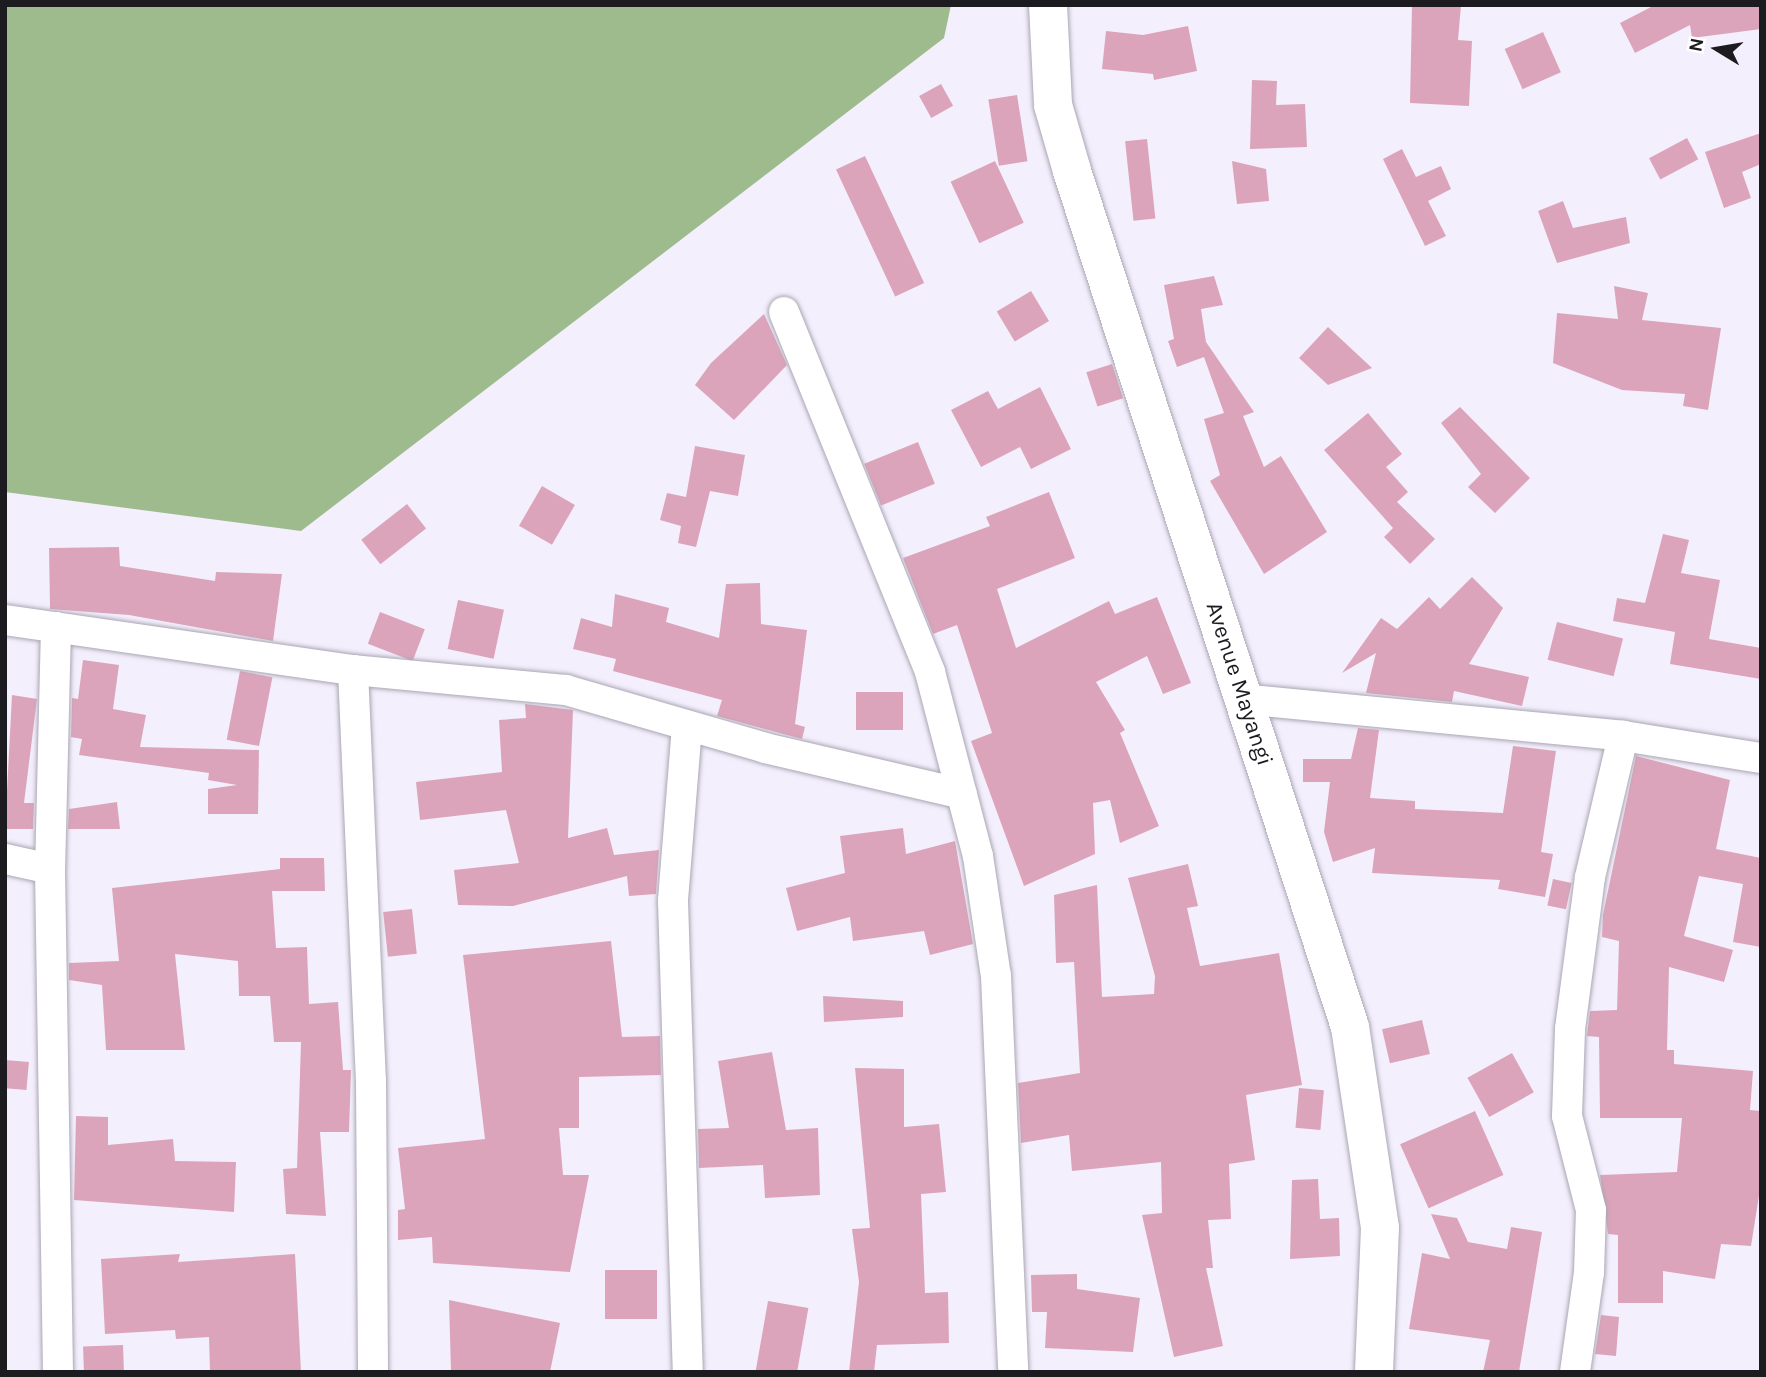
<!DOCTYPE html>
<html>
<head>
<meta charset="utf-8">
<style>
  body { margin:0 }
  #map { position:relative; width:1766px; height:1377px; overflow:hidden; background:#f4effd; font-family:Karla,sans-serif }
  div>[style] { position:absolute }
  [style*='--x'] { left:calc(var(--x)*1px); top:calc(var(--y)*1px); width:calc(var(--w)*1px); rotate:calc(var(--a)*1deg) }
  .forest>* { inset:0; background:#9ebb8d }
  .building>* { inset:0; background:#dca4bb; transform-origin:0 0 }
  .roads { filter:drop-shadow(0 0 2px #aaa6b3) drop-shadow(0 0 2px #aaa6b3) }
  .street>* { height:30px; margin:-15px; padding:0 15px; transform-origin:15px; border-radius:15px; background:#fff }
  .secondary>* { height:38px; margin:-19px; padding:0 19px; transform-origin:19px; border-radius:19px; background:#fff }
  span { translate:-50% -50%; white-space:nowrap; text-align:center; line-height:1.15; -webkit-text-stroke:7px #fff; paint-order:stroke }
  .street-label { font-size:23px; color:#1c1b20 }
  .frame { position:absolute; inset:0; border:7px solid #1c1b20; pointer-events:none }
  .north { position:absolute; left:1682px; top:14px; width:70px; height:70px; -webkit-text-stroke:5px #fff; paint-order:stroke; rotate:281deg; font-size:19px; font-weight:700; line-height:28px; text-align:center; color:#1c1b20 }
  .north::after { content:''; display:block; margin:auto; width:24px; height:32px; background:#1c1b20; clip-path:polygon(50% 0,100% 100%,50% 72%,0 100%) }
</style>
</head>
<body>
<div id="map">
  <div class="forest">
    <div style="clip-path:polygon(5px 5px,951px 5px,944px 38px,301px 531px,5px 492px)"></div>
  </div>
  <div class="building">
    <div style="clip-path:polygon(1412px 5px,1461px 5px,1458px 40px,1472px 41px,1469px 106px,1410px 103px)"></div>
    <div style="clip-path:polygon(1655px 5px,1761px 5px,1761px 29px,1692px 38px,1690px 25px,1635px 53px,1620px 23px)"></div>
    <div style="clip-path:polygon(1188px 26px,1197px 71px,1154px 80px,1153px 74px,1102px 69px,1106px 31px,1143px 35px)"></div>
    <div style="left:1543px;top:32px;width:44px;height:42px;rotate:66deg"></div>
    <div style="clip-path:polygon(1252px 80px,1277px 81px,1276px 105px,1305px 104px,1307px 147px,1250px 149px)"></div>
    <div style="left:941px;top:84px;width:25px;height:25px;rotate:61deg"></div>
    <div style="left:1017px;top:95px;width:67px;height:29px;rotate:81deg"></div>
    <div style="clip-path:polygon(1761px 133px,1761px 164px,1742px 172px,1751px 198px,1724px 208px,1705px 152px)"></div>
    <div style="left:1687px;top:138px;width:24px;height:43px;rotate:62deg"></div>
    <div style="left:1147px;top:139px;width:80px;height:22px;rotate:84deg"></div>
    <div style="clip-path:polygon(1402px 149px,1416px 177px,1441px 166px,1451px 189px,1428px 201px,1446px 236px,1425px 246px,1383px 159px)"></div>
    <div style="left:865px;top:156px;width:140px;height:32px;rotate:65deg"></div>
    <div style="left:995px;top:161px;width:68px;height:49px;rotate:65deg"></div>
    <div style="clip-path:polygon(1232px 161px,1266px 169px,1269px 201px,1237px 204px)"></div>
    <div style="clip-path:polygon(1563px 201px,1573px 228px,1626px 217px,1630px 243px,1557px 263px,1538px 211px)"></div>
    <div style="clip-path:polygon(1214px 276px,1223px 305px,1201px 309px,1206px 342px,1254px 412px,1243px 416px,1264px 467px,1281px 456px,1327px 532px,1264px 574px,1210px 481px,1220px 475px,1204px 419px,1224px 413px,1204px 357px,1177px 367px,1168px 341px,1174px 339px,1164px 285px)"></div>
    <div style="clip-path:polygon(1614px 286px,1648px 293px,1642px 320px,1721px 328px,1708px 410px,1683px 406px,1685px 394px,1622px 390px,1553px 363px,1557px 313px,1618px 319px)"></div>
    <div style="left:1031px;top:291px;width:35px;height:40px;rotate:59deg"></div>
    <div style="clip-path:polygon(764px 314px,787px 365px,734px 420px,695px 385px,711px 363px)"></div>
    <div style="clip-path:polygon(1328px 327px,1372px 368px,1328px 385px,1299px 358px)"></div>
    <div style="left:1112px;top:364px;width:36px;height:27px;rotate:72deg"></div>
    <div style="clip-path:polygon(1040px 387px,1071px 449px,1031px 469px,1020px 447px,981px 467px,951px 410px,988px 391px,998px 409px)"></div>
    <div style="clip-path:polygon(1460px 407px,1530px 478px,1495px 513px,1468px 487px,1481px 474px,1441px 423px)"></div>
    <div style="clip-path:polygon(1368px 413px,1402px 454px,1386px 467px,1408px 492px,1397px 502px,1435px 539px,1410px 564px,1384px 537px,1393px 528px,1324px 450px)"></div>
    <div style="left:918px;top:442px;width:45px;height:58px;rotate:68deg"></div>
    <div style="clip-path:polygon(695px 446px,745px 455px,738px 496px,710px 491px,696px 547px,678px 543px,681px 526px,660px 520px,667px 493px,686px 497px)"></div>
    <div style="left:542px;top:486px;width:38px;height:46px;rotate:30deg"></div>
    <div style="clip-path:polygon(1049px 492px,1075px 558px,997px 589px,1016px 648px,1109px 601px,1115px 614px,1157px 597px,1191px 683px,1163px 694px,1147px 656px,1096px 682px,1125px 730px,1120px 733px,1159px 826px,1120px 843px,1110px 800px,1093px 803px,1095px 854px,1024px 886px,971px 741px,992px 733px,957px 625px,933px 634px,903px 558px,990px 526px,986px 517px)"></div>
    <div style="left:407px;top:504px;width:31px;height:58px;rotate:52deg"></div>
    <div style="clip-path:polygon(1663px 534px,1689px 540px,1681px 573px,1720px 580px,1709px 639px,1761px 648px,1761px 679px,1670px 664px,1675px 632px,1613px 621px,1617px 598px,1645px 603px)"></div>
    <div style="clip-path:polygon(119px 547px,120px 566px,215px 581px,216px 572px,282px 574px,273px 641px,129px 615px,50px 609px,49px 548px)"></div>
    <div style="clip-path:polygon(1472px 577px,1503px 608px,1469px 664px,1529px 677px,1522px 706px,1454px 691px,1452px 702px,1366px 693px,1376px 653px,1342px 673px,1381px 618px,1397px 629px,1429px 597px,1440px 609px)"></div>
    <div style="clip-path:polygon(760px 583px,761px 624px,807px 630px,795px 724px,805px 727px,802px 739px,717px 716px,722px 700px,613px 671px,616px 659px,573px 649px,581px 618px,612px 627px,615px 594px,669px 608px,666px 622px,719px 638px,726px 584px)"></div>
    <div style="left:458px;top:600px;width:47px;height:50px;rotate:12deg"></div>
    <div style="left:380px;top:612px;width:48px;height:34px;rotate:21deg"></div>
    <div style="left:1557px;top:622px;width:68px;height:39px;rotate:14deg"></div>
    <div style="clip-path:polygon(83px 660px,119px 665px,113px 709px,146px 715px,140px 747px,259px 750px,258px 814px,208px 814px,208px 789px,237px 785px,208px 780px,209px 773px,79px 755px,82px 739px,71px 737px,72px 698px,78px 699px)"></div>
    <div style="left:240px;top:671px;width:33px;height:70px;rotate:11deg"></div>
    <div style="left:856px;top:692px;width:47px;height:38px"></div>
    <div style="clip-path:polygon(12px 695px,37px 699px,24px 803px,34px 803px,33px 829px,5px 829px)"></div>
    <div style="clip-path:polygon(525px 704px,573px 710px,568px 838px,607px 828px,614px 855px,659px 850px,656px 894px,629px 896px,627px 876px,513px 906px,458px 905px,454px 870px,519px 863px,506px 810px,420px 820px,416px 782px,502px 772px,499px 720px,526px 718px)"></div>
    <div style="clip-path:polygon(1358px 728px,1379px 730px,1370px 798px,1415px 801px,1415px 809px,1503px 813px,1513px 746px,1556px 751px,1541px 852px,1553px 854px,1545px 897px,1498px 889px,1500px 880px,1372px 873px,1375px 848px,1333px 862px,1324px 832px,1330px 782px,1303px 782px,1303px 759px,1351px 759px)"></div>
    <div style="clip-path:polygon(1636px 756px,1730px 780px,1716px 849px,1761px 858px,1761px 947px,1733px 942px,1743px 884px,1699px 876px,1684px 936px,1733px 950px,1724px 982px,1669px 967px,1667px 1050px,1674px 1050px,1674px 1064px,1753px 1071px,1750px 1110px,1761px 1111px,1761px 1183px,1751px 1246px,1721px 1244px,1715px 1279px,1663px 1271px,1663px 1303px,1618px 1303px,1618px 1235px,1608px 1234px,1600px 1175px,1677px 1172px,1682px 1118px,1600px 1118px,1599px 1037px,1587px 1036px,1590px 1011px,1617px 1010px,1619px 941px,1602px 937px,1603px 915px)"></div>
    <div style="clip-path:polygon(117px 802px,120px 829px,68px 829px,69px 809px)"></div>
    <div style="clip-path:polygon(903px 828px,906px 854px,955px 841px,973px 944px,930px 955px,924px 931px,853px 941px,850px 917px,797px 931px,786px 888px,845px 873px,840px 836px)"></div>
    <div style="clip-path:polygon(280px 858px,324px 858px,325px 891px,272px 891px,276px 948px,307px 947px,309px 1004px,338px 1002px,343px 1070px,351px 1070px,349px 1132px,320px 1132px,326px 1216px,286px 1214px,283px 1169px,297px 1168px,301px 1042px,274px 1042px,270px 996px,239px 996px,238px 961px,175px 954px,185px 1050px,106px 1050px,102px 985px,69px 980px,69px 963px,119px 961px,112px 888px,280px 869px)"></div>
    <div style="clip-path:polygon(1188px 864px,1198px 906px,1187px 908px,1200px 966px,1279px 953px,1302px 1085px,1246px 1095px,1255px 1160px,1229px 1164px,1231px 1219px,1208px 1220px,1213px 1268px,1206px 1268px,1223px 1346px,1174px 1357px,1142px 1215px,1162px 1213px,1161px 1162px,1072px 1171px,1069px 1135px,1021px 1143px,1018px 1083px,1080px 1073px,1074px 962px,1056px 963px,1054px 895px,1097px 885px,1102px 997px,1154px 994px,1155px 976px,1128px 878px)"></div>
    <div style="left:1553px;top:879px;width:19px;height:27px;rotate:12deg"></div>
    <div style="left:412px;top:909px;width:45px;height:29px;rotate:84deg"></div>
    <div style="clip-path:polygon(611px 941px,622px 1037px,660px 1036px,661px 1075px,579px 1077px,579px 1128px,559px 1128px,563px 1175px,589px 1175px,570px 1272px,433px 1263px,432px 1237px,398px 1240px,398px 1210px,405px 1209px,398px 1148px,485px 1139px,463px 955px)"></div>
    <div style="clip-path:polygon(823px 996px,903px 1001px,903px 1017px,824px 1022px)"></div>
    <div style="left:1422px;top:1020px;width:35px;height:41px;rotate:77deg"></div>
    <div style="clip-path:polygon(772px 1052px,786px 1130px,818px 1128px,820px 1195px,765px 1198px,763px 1165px,699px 1168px,698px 1129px,729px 1128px,718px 1061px)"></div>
    <div style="left:1512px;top:1053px;width:45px;height:51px;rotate:61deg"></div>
    <div style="left:5px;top:1060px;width:24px;height:28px;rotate:5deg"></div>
    <div style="clip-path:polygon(855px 1068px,904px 1069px,904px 1127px,939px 1124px,946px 1192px,921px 1194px,925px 1293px,948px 1292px,949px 1343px,877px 1345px,874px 1372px,849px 1372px,859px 1282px,852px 1229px,870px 1228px)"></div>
    <div style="left:1299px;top:1088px;width:25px;height:40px;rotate:5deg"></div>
    <div style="left:1475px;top:1111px;width:70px;height:82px;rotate:66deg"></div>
    <div style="clip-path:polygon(76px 1116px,108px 1117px,108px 1145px,173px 1139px,175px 1161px,236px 1162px,234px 1212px,74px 1200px)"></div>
    <div style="clip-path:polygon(1318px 1179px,1320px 1219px,1339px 1218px,1340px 1256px,1290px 1259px,1292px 1180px)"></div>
    <div style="clip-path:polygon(1431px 1214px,1457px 1218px,1468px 1242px,1507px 1249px,1511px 1227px,1542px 1232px,1519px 1372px,1483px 1372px,1490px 1340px,1409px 1329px,1422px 1253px,1450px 1259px)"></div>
    <div style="clip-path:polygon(180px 1254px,178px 1262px,295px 1254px,301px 1372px,210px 1372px,209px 1337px,176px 1339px,175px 1330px,105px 1334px,101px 1259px)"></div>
    <div style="left:657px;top:1270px;width:49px;height:52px;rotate:90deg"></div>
    <div style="clip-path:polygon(1077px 1274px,1077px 1289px,1140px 1298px,1133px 1352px,1045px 1348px,1047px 1312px,1032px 1312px,1031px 1275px)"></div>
    <div style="clip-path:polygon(449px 1300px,560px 1323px,550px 1372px,451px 1372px)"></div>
    <div style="left:768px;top:1301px;width:41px;height:72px;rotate:10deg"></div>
    <div style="clip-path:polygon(1601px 1315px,1619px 1317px,1616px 1356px,1595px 1354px)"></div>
    <div style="left:123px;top:1345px;width:27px;height:40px;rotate:88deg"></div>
  </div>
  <div class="roads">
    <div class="street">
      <div style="--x:784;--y:312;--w:388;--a:67.9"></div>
      <div style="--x:930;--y:672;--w:190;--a:75.4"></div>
      <div style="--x:978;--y:856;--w:121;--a:81.5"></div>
      <div style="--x:996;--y:976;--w:396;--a:87.5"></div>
      <div style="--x:5;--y:620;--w:352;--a:8.2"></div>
      <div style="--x:353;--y:670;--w:411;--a:87.5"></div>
      <div style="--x:371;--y:1081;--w:291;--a:89.6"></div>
      <div style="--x:56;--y:627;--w:242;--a:91.4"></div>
      <div style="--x:50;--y:869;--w:503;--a:89.09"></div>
      <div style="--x:353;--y:670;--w:214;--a:5.4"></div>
      <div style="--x:566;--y:690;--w:207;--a:16.2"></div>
      <div style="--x:765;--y:748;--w:202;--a:13.1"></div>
      <div style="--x:1242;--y:699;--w:383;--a:5.5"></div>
      <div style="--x:1623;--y:736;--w:140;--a:9.1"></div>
      <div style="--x:687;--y:726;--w:176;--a:94.6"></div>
      <div style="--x:673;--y:901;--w:471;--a:88.2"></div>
      <div style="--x:5;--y:859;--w:46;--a:12.5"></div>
      <div style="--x:1575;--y:1372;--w:100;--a:-82"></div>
      <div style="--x:1589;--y:1273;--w:63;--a:-88.2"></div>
      <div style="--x:1591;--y:1210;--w:97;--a:-104.3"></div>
      <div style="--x:1567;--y:1116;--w:87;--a:-88"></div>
      <div style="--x:1570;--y:1029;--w:153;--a:-82.5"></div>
      <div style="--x:1590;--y:877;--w:145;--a:-76.8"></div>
    </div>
    <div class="secondary">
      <div style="--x:1048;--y:5;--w:100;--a:87.1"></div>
      <div style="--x:1053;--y:105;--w:69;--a:73.9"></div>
      <div style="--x:1072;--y:171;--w:900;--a:72.01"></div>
      <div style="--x:1350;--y:1027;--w:203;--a:81.5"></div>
      <div style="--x:1380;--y:1228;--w:144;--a:92.4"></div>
    </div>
  </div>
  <div class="street-label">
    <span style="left:1239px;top:684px;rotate:72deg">Avenue Mayangi</span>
  </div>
  <div class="frame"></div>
  <div class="north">N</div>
</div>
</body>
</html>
